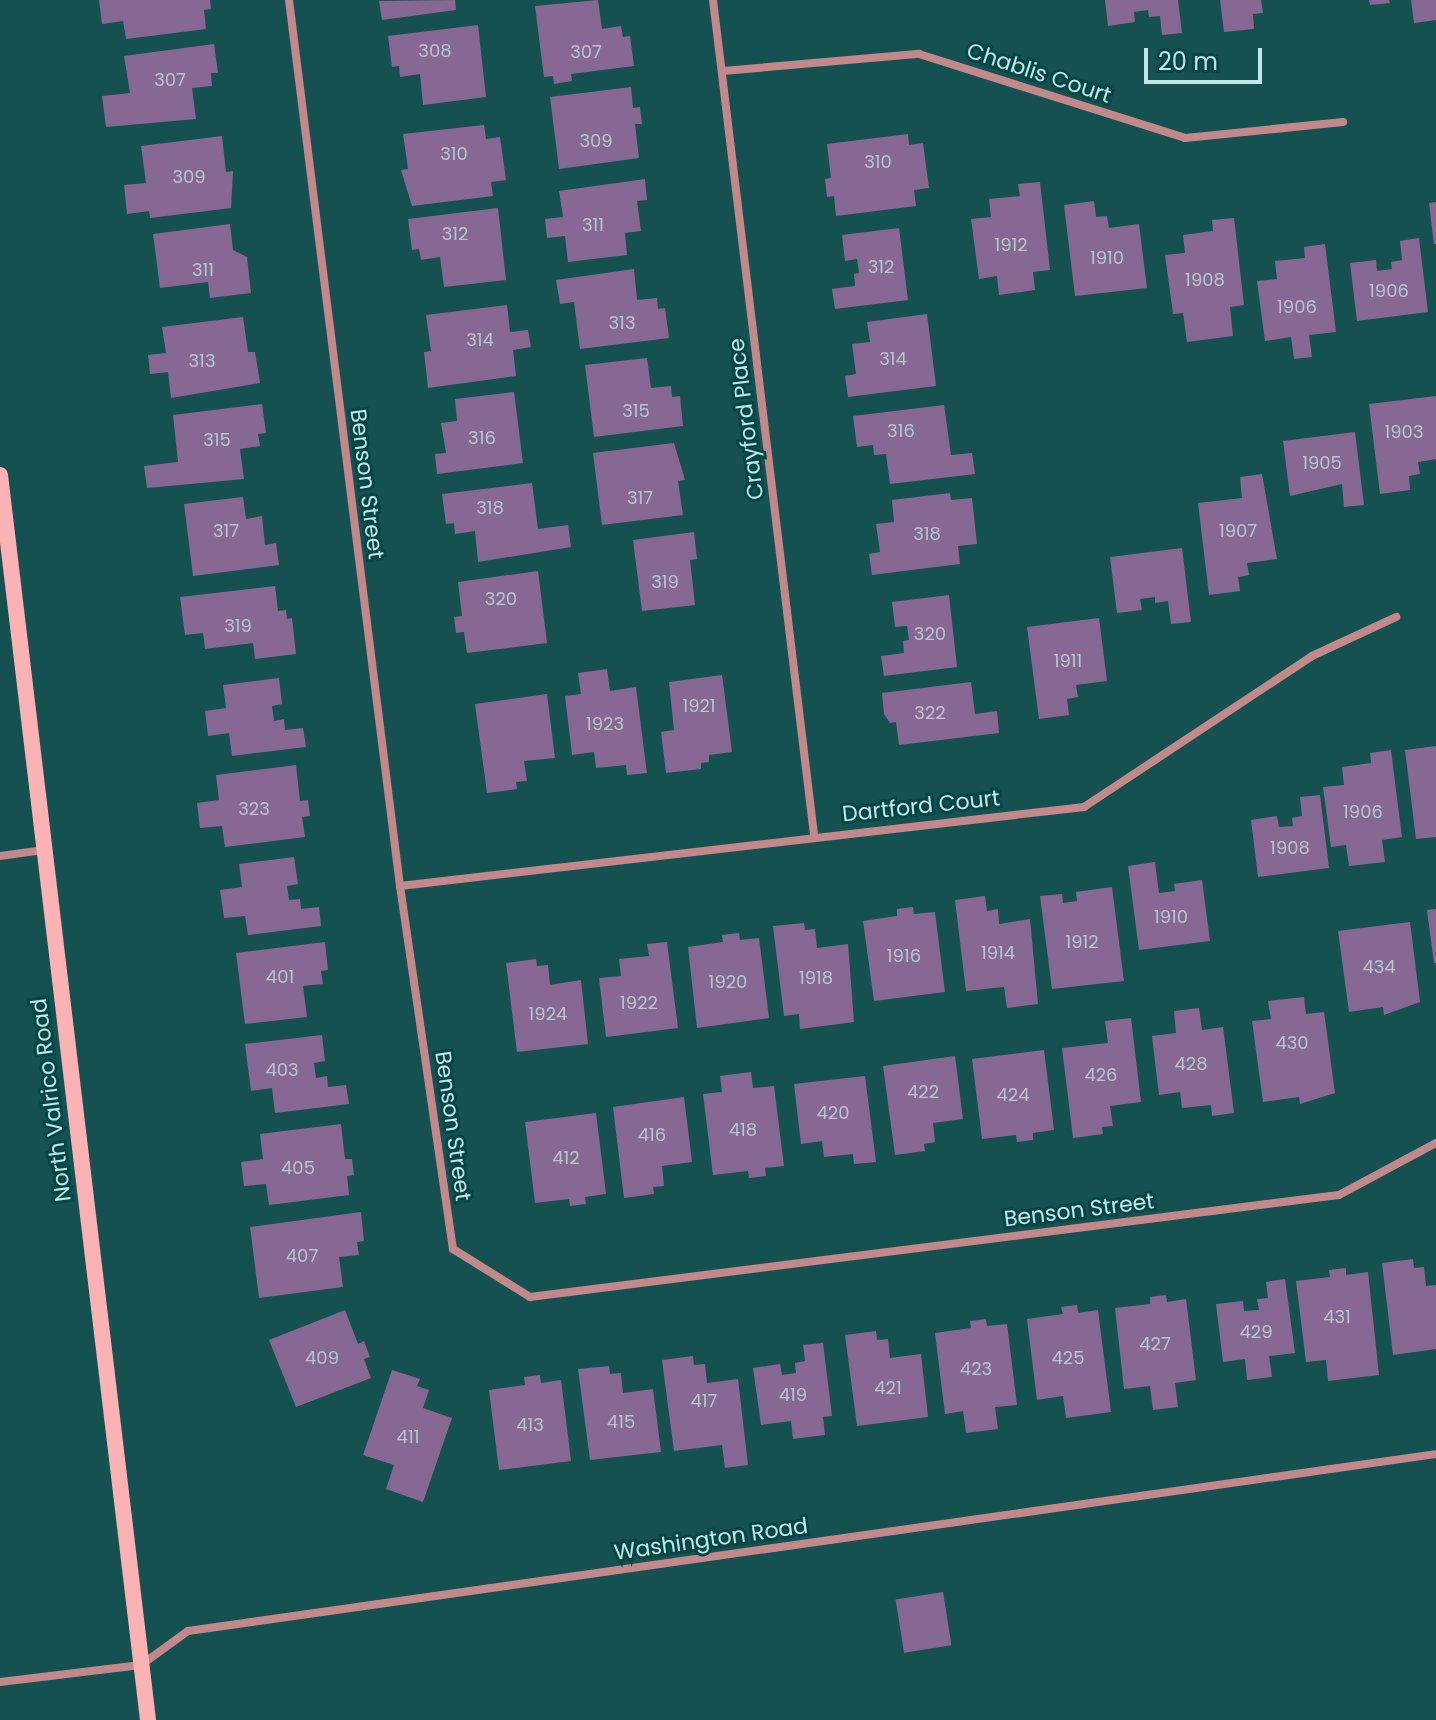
<!DOCTYPE html>
<html>
<head>
<meta charset="utf-8">
<style>
  body { margin:0 }
  #map { position:relative; width:1436px; height:1720px; overflow:hidden; background:#165152; font-family:Poppins,sans-serif }
  div>[style] { position:absolute }
  [style*='--x'] { left:calc(var(--x)*1px); top:calc(var(--y)*1px); width:calc(var(--w)*1px); rotate:calc(var(--a)*1deg) }
  .building>* { inset:0; background:#876892; transform-origin:0 0 }
  .street>* { height:8px; margin:-4px; padding:0 4px; transform-origin:4px; border-radius:4px; background:#c2888a }
  .secondary>* { height:16px; margin:-8px; padding:0 8px; transform-origin:8px; border-radius:8px; background:#fbb2b4 }
  span { translate:-50% -50%; white-space:nowrap; text-align:center; line-height:1.15; -webkit-text-stroke:6px #064647; paint-order:stroke }
  .number-label { font-size:18px; color:#b4c6d1 }
  .number-label span { -webkit-text-stroke-width:0 }
  .street-label { font-size:22px; color:#c3e6e6 }
  .scale { position:absolute; left:1144px; top:48px; width:118px; height:36px; box-sizing:border-box; border:4px solid #c3e6e6; border-top:0; padding-left:10px; font-size:24px; line-height:28px; white-space:nowrap; color:#c3e6e6; -webkit-text-stroke:6px #064647; paint-order:stroke }
</style>
</head>
<body>
<div id="map">
  <div class="building">
    <div style="clip-path:polygon(99px 0,210px 0,211px 9px,204px 10px,206px 29px,126px 39px,123px 21px,102px 24px)"></div>
    <div style="clip-path:polygon(455px 0,456px 10px,382px 20px,379px 1px)"></div>
    <div style="clip-path:polygon(598px 0,602px 29px,621px 26px,623px 37px,630px 36px,634px 66px,571px 74px,572px 81px,554px 84px,553px 76px,544px 77px,535px 6px)"></div>
    <div style="clip-path:polygon(1105px 0,1178px 0,1182px 33px,1162px 35px,1160px 16px,1149px 17px,1148px 10px,1134px 12px,1135px 22px,1108px 26px)"></div>
    <div style="clip-path:polygon(1220px 0,1261px 0,1263px 13px,1253px 14px,1254px 29px,1224px 32px)"></div>
    <div style="clip-path:polygon(1369px 0,1389px 0,1390px 3px,1370px 5px)"></div>
    <div style="clip-path:polygon(1411px 0,1436px 0,1436px 20px,1414px 23px)"></div>
    <div style="clip-path:polygon(478px 25px,486px 97px,423px 105px,420px 74px,400px 77px,399px 66px,392px 67px,388px 36px)"></div>
    <div style="clip-path:polygon(214px 44px,218px 73px,211px 73px,212px 86px,192px 88px,196px 119px,106px 127px,102px 96px,130px 93px,124px 56px)"></div>
    <div style="clip-path:polygon(631px 87px,633px 108px,640px 107px,642px 124px,635px 124px,639px 158px,559px 169px,550px 97px)"></div>
    <div style="clip-path:polygon(484px 125px,486px 139px,500px 137px,506px 180px,491px 182px,493px 196px,412px 206px,401px 170px,408px 169px,403px 134px)"></div>
    <div style="clip-path:polygon(908px 134px,909px 145px,923px 143px,929px 188px,914px 190px,916px 206px,836px 216px,834px 196px,827px 197px,825px 179px,831px 178px,827px 144px)"></div>
    <div style="clip-path:polygon(222px 136px,226px 172px,233px 171px,231px 208px,150px 218px,149px 211px,127px 214px,124px 185px,146px 183px,141px 146px)"></div>
    <div style="clip-path:polygon(645px 179px,647px 200px,637px 201px,641px 231px,625px 233px,627px 255px,568px 262px,565px 236px,547px 238px,545px 219px,563px 217px,559px 191px)"></div>
    <div style="clip-path:polygon(1040px 182px,1050px 270px,1033px 272px,1035px 290px,999px 295px,997px 276px,979px 279px,971px 219px,991px 217px,989px 199px,1020px 196px,1018px 184px)"></div>
    <div style="clip-path:polygon(1094px 201px,1096px 217px,1107px 216px,1109px 228px,1139px 224px,1147px 288px,1075px 296px,1064px 205px)"></div>
    <div style="clip-path:polygon(1436px 202px,1436px 244px,1434px 244px,1429px 203px)"></div>
    <div style="clip-path:polygon(498px 208px,506px 280px,444px 287px,440px 257px,421px 260px,419px 249px,412px 250px,408px 219px)"></div>
    <div style="clip-path:polygon(1234px 218px,1244px 305px,1230px 307px,1233px 336px,1187px 342px,1183px 313px,1173px 314px,1165px 255px,1185px 253px,1183px 235px,1213px 231px,1212px 220px)"></div>
    <div style="clip-path:polygon(230px 224px,233px 250px,247px 257px,251px 293px,210px 298px,208px 282px,160px 288px,153px 234px)"></div>
    <div style="clip-path:polygon(899px 228px,908px 300px,835px 309px,832px 289px,855px 286px,854px 274px,859px 273px,857px 259px,845px 261px,842px 235px)"></div>
    <div style="clip-path:polygon(1419px 238px,1428px 312px,1357px 321px,1350px 263px,1376px 260px,1377px 271px,1392px 269px,1391px 262px,1402px 260px,1400px 241px)"></div>
    <div style="clip-path:polygon(1325px 244px,1336px 332px,1309px 335px,1312px 357px,1294px 359px,1291px 337px,1265px 341px,1257px 281px,1277px 279px,1275px 261px,1305px 258px,1304px 247px)"></div>
    <div style="clip-path:polygon(634px 269px,637px 300px,657px 298px,658px 309px,665px 308px,669px 338px,580px 349px,574px 302px,560px 304px,556px 280px)"></div>
    <div style="clip-path:polygon(507px 305px,510px 332px,528px 330px,531px 347px,513px 350px,516px 376px,428px 388px,424px 352px,431px 351px,426px 315px)"></div>
    <div style="clip-path:polygon(927px 314px,936px 386px,848px 397px,845px 376px,856px 374px,852px 344px,870px 342px,867px 322px)"></div>
    <div style="clip-path:polygon(243px 317px,248px 352px,255px 352px,260px 383px,171px 398px,168px 372px,150px 374px,148px 355px,166px 353px,162px 327px)"></div>
    <div style="clip-path:polygon(647px 358px,651px 388px,671px 386px,672px 397px,680px 396px,683px 426px,594px 437px,585px 365px)"></div>
    <div style="clip-path:polygon(514px 392px,523px 463px,437px 474px,435px 454px,446px 453px,441px 423px,457px 421px,455px 399px)"></div>
    <div style="clip-path:polygon(1436px 396px,1436px 459px,1418px 462px,1420px 474px,1409px 476px,1410px 490px,1380px 494px,1369px 404px)"></div>
    <div style="clip-path:polygon(262px 404px,266px 433px,258px 434px,260px 446px,240px 449px,244px 479px,147px 488px,144px 466px,178px 462px,173px 415px)"></div>
    <div style="clip-path:polygon(944px 405px,951px 455px,972px 453px,975px 474px,890px 484px,886px 454px,874px 455px,873px 445px,857px 447px,853px 416px)"></div>
    <div style="clip-path:polygon(1355px 432px,1364px 505px,1344px 507px,1342px 484px,1290px 496px,1283px 441px)"></div>
    <div style="clip-path:polygon(674px 443px,685px 480px,678px 481px,683px 515px,602px 525px,593px 453px)"></div>
    <div style="clip-path:polygon(1262px 474px,1277px 559px,1247px 563px,1249px 575px,1238px 577px,1240px 591px,1209px 595px,1198px 503px,1242px 498px,1240px 477px)"></div>
    <div style="clip-path:polygon(532px 483px,538px 529px,568px 525px,571px 547px,478px 562px,475px 531px,455px 534px,454px 523px,446px 524px,442px 494px)"></div>
    <div style="clip-path:polygon(950px 493px,951px 500px,972px 498px,977px 544px,958px 546px,960px 564px,872px 575px,869px 554px,880px 552px,876px 524px,894px 522px,892px 500px)"></div>
    <div style="clip-path:polygon(243px 497px,246px 519px,262px 516px,265px 545px,276px 543px,279px 565px,193px 576px,184px 504px)"></div>
    <div style="clip-path:polygon(694px 532px,697px 559px,690px 560px,695px 605px,642px 611px,633px 540px)"></div>
    <div style="clip-path:polygon(1182px 548px,1191px 622px,1171px 624px,1168px 601px,1155px 603px,1155px 597px,1140px 599px,1142px 610px,1117px 613px,1110px 557px)"></div>
    <div style="clip-path:polygon(538px 571px,547px 643px,467px 653px,464px 632px,456px 633px,454px 617px,462px 616px,458px 582px)"></div>
    <div style="clip-path:polygon(275px 586px,278px 611px,286px 610px,287px 619px,292px 618px,296px 654px,255px 659px,253px 643px,205px 649px,203px 633px,185px 635px,180px 597px)"></div>
    <div style="clip-path:polygon(949px 595px,957px 667px,884px 676px,881px 656px,904px 653px,903px 641px,909px 640px,907px 626px,895px 627px,892px 602px)"></div>
    <div style="clip-path:polygon(1099px 618px,1107px 681px,1076px 685px,1078px 697px,1067px 699px,1069px 715px,1039px 719px,1027px 627px)"></div>
    <div style="clip-path:polygon(607px 669px,610px 691px,636px 687px,647px 773px,627px 775px,626px 765px,596px 768px,594px 752px,572px 755px,565px 696px,581px 694px,578px 673px)"></div>
    <div style="clip-path:polygon(722px 675px,732px 752px,709px 755px,709px 762px,701px 763px,701px 769px,666px 773px,661px 732px,674px 730px,669px 682px)"></div>
    <div style="clip-path:polygon(279px 678px,282px 704px,272px 706px,274px 721px,284px 719px,285px 730px,303px 728px,306px 747px,232px 756px,229px 733px,208px 736px,205px 711px,226px 708px,223px 685px)"></div>
    <div style="clip-path:polygon(971px 682px,975px 714px,997px 711px,999px 733px,899px 745px,896px 722px,890px 723px,884px 714px,882px 693px)"></div>
    <div style="clip-path:polygon(547px 694px,555px 758px,524px 761px,527px 781px,516px 782px,517px 789px,487px 793px,475px 704px)"></div>
    <div style="clip-path:polygon(1436px 746px,1436px 837px,1416px 839px,1405px 750px)"></div>
    <div style="clip-path:polygon(1391px 750px,1402px 837px,1382px 840px,1385px 862px,1349px 866px,1346px 845px,1331px 847px,1323px 787px,1344px 785px,1342px 767px,1371px 763px,1370px 753px)"></div>
    <div style="clip-path:polygon(296px 765px,300px 801px,308px 800px,310px 816px,302px 817px,305px 837px,225px 847px,222px 826px,200px 828px,197px 803px,219px 800px,216px 775px)"></div>
    <div style="clip-path:polygon(1320px 795px,1329px 868px,1258px 877px,1251px 820px,1277px 816px,1279px 827px,1293px 826px,1292px 818px,1302px 816px,1300px 797px)"></div>
    <div style="clip-path:polygon(294px 857px,298px 884px,287px 886px,289px 900px,300px 899px,301px 909px,319px 907px,321px 926px,248px 935px,245px 916px,224px 918px,220px 890px,242px 887px,239px 864px)"></div>
    <div style="clip-path:polygon(1155px 862px,1159px 893px,1175px 891px,1174px 884px,1202px 880px,1210px 941px,1139px 950px,1128px 866px)"></div>
    <div style="clip-path:polygon(1112px 887px,1124px 981px,1052px 989px,1040px 896px,1062px 894px,1063px 903px,1077px 901px,1076px 892px)"></div>
    <div style="clip-path:polygon(985px 896px,987px 911px,998px 909px,999px 924px,1030px 919px,1038px 1004px,1007px 1008px,1004px 987px,966px 991px,955px 900px)"></div>
    <div style="clip-path:polygon(913px 907px,914px 914px,935px 912px,945px 992px,874px 1001px,863px 921px,897px 916px,897px 909px)"></div>
    <div style="clip-path:polygon(1436px 909px,1436px 963px,1434px 963px,1427px 910px)"></div>
    <div style="clip-path:polygon(1410px 922px,1420px 1002px,1384px 1015px,1383px 1007px,1349px 1012px,1338px 931px)"></div>
    <div style="clip-path:polygon(804px 923px,805px 930px,815px 929px,817px 948px,848px 944px,854px 1022px,800px 1029px,799px 1014px,784px 1016px,773px 926px)"></div>
    <div style="clip-path:polygon(739px 933px,740px 940px,759px 938px,769px 1018px,697px 1028px,688px 947px,723px 942px,722px 935px)"></div>
    <div style="clip-path:polygon(325px 942px,328px 970px,321px 971px,323px 984px,303px 986px,307px 1017px,245px 1024px,236px 953px)"></div>
    <div style="clip-path:polygon(667px 942px,678px 1028px,606px 1037px,599px 978px,621px 976px,619px 959px,649px 956px,647px 944px)"></div>
    <div style="clip-path:polygon(536px 959px,537px 966px,548px 965px,550px 985px,581px 980px,588px 1044px,517px 1052px,506px 963px)"></div>
    <div style="clip-path:polygon(1304px 997px,1306px 1014px,1324px 1012px,1335px 1093px,1300px 1104px,1299px 1097px,1263px 1102px,1252px 1021px,1271px 1019px,1268px 1001px)"></div>
    <div style="clip-path:polygon(1199px 1008px,1202px 1030px,1223px 1027px,1234px 1113px,1212px 1116px,1211px 1105px,1182px 1108px,1180px 1092px,1159px 1095px,1152px 1036px,1176px 1033px,1174px 1011px)"></div>
    <div style="clip-path:polygon(1131px 1018px,1141px 1102px,1110px 1106px,1113px 1126px,1102px 1127px,1103px 1134px,1073px 1138px,1062px 1048px,1108px 1043px,1105px 1021px)"></div>
    <div style="clip-path:polygon(322px 1035px,325px 1061px,314px 1063px,316px 1078px,327px 1076px,328px 1087px,346px 1085px,349px 1104px,275px 1113px,272px 1088px,251px 1091px,245px 1044px)"></div>
    <div style="clip-path:polygon(1044px 1050px,1054px 1130px,1033px 1133px,1033px 1140px,1017px 1142px,1016px 1135px,982px 1139px,972px 1059px)"></div>
    <div style="clip-path:polygon(955px 1056px,963px 1119px,933px 1123px,935px 1142px,924px 1144px,925px 1151px,895px 1155px,883px 1066px)"></div>
    <div style="clip-path:polygon(751px 1072px,753px 1088px,774px 1086px,784px 1166px,765px 1168px,766px 1176px,749px 1178px,748px 1171px,713px 1175px,703px 1094px,722px 1092px,720px 1076px)"></div>
    <div style="clip-path:polygon(865px 1076px,876px 1162px,854px 1164px,853px 1154px,824px 1157px,822px 1141px,801px 1144px,794px 1084px)"></div>
    <div style="clip-path:polygon(684px 1097px,692px 1162px,662px 1166px,664px 1186px,653px 1187px,654px 1194px,624px 1198px,613px 1107px)"></div>
    <div style="clip-path:polygon(596px 1113px,606px 1194px,585px 1197px,586px 1204px,570px 1206px,569px 1199px,535px 1203px,525px 1122px)"></div>
    <div style="clip-path:polygon(341px 1124px,345px 1159px,352px 1159px,354px 1175px,347px 1176px,349px 1195px,269px 1205px,266px 1184px,244px 1186px,241px 1162px,263px 1159px,260px 1134px)"></div>
    <div style="clip-path:polygon(361px 1212px,364px 1241px,357px 1242px,359px 1255px,339px 1257px,343px 1287px,259px 1298px,250px 1227px)"></div>
    <div style="clip-path:polygon(1413px 1259px,1414px 1268px,1424px 1267px,1426px 1286px,1436px 1285px,1436px 1349px,1393px 1355px,1382px 1263px)"></div>
    <div style="clip-path:polygon(1346px 1268px,1346px 1275px,1368px 1272px,1379px 1375px,1328px 1381px,1326px 1360px,1306px 1362px,1296px 1281px,1330px 1277px,1329px 1270px)"></div>
    <div style="clip-path:polygon(1285px 1279px,1295px 1353px,1269px 1356px,1272px 1377px,1247px 1380px,1245px 1359px,1223px 1362px,1216px 1304px,1243px 1301px,1244px 1311px,1259px 1310px,1257px 1299px,1268px 1298px,1266px 1282px)"></div>
    <div style="clip-path:polygon(1166px 1295px,1167px 1302px,1186px 1299px,1196px 1380px,1175px 1383px,1178px 1407px,1153px 1410px,1150px 1386px,1124px 1389px,1115px 1308px,1150px 1304px,1150px 1297px)"></div>
    <div style="clip-path:polygon(1077px 1305px,1078px 1313px,1098px 1310px,1111px 1412px,1066px 1418px,1063px 1396px,1037px 1400px,1027px 1319px,1063px 1314px,1061px 1307px)"></div>
    <div style="clip-path:polygon(345px 1310px,358px 1344px,364px 1341px,370px 1357px,364px 1359px,371px 1378px,296px 1407px,269px 1340px)"></div>
    <div style="clip-path:polygon(986px 1319px,987px 1326px,1007px 1324px,1017px 1405px,995px 1407px,998px 1429px,966px 1433px,963px 1411px,945px 1414px,935px 1333px,971px 1328px,970px 1321px)"></div>
    <div style="clip-path:polygon(876px 1331px,877px 1340px,888px 1339px,890px 1358px,921px 1354px,928px 1417px,857px 1426px,845px 1335px)"></div>
    <div style="clip-path:polygon(823px 1343px,832px 1416px,823px 1417px,825px 1435px,793px 1439px,791px 1421px,761px 1425px,753px 1368px,780px 1364px,782px 1375px,796px 1373px,795px 1363px,805px 1361px,803px 1345px)"></div>
    <div style="clip-path:polygon(693px 1356px,694px 1365px,705px 1364px,707px 1383px,738px 1379px,748px 1465px,725px 1468px,722px 1445px,674px 1451px,662px 1360px)"></div>
    <div style="clip-path:polygon(609px 1366px,610px 1374px,621px 1373px,623px 1393px,653px 1389px,661px 1452px,590px 1460px,578px 1369px)"></div>
    <div style="clip-path:polygon(392px 1370px,420px 1379px,417px 1386px,429px 1390px,423px 1408px,452px 1418px,423px 1502px,386px 1489px,394px 1465px,363px 1455px)"></div>
    <div style="clip-path:polygon(540px 1375px,541px 1383px,561px 1380px,571px 1461px,499px 1470px,489px 1390px,525px 1385px,524px 1377px)"></div>
    <div style="left:943px;top:1592px;width:54px;height:48px;rotate:81deg"></div>
  </div>
  <div class="street">
    <div style="--x:289;--y:0;--w:893;--a:82.86"></div>
    <div style="--x:400;--y:886;--w:367;--a:81.7"></div>
    <div style="--x:453;--y:1249;--w:91;--a:31.9"></div>
    <div style="--x:530;--y:1297;--w:815;--a:-7.19"></div>
    <div style="--x:1339;--y:1195;--w:110;--a:-28.2"></div>
    <div style="--x:713;--y:0;--w:841;--a:83.1"></div>
    <div style="--x:723;--y:71;--w:197;--a:-5"></div>
    <div style="--x:919;--y:54;--w:279;--a:17.5"></div>
    <div style="--x:1185;--y:138;--w:159;--a:-5.8"></div>
    <div style="--x:0;--y:856;--w:43;--a:-7.9"></div>
    <div style="--x:400;--y:886;--w:689;--a:-6.59"></div>
    <div style="--x:1084;--y:807;--w:273;--a:-33.5"></div>
    <div style="--x:1312;--y:656;--w:93;--a:-24.9"></div>
    <div style="--x:0;--y:1682;--w:142;--a:-6.9"></div>
    <div style="--x:141;--y:1665;--w:58;--a:-35.9"></div>
    <div style="--x:188;--y:1631;--w:1260;--a:-8.07"></div>
  </div>
  <div class="secondary">
    <div style="--x:0;--y:475;--w:1254;--a:83.22"></div>
  </div>
  <div class="number-label">
    <span style="left:435px;top:51px">308</span>
    <span style="left:586px;top:52px">307</span>
    <span style="left:170px;top:80px">307</span>
    <span style="left:596px;top:141px">309</span>
    <span style="left:454px;top:154px">310</span>
    <span style="left:878px;top:162px">310</span>
    <span style="left:189px;top:177px">309</span>
    <span style="left:593px;top:225px">311</span>
    <span style="left:455px;top:234px">312</span>
    <span style="left:1011px;top:245px">1912</span>
    <span style="left:1107px;top:258px">1910</span>
    <span style="left:881px;top:267px">312</span>
    <span style="left:203px;top:270px">311</span>
    <span style="left:1205px;top:280px">1908</span>
    <span style="left:1389px;top:291px">1906</span>
    <span style="left:1297px;top:307px">1906</span>
    <span style="left:622px;top:323px">313</span>
    <span style="left:480px;top:340px">314</span>
    <span style="left:893px;top:359px">314</span>
    <span style="left:202px;top:361px">313</span>
    <span style="left:636px;top:411px">315</span>
    <span style="left:901px;top:431px">316</span>
    <span style="left:1404px;top:432px">1903</span>
    <span style="left:482px;top:438px">316</span>
    <span style="left:217px;top:440px">315</span>
    <span style="left:1322px;top:463px">1905</span>
    <span style="left:640px;top:498px">317</span>
    <span style="left:490px;top:508px">318</span>
    <span style="left:226px;top:531px">317</span>
    <span style="left:1238px;top:531px">1907</span>
    <span style="left:927px;top:534px">318</span>
    <span style="left:665px;top:582px">319</span>
    <span style="left:501px;top:599px">320</span>
    <span style="left:238px;top:626px">319</span>
    <span style="left:930px;top:634px">320</span>
    <span style="left:1068px;top:661px">1911</span>
    <span style="left:699px;top:706px">1921</span>
    <span style="left:930px;top:713px">322</span>
    <span style="left:605px;top:724px">1923</span>
    <span style="left:254px;top:809px">323</span>
    <span style="left:1363px;top:812px">1906</span>
    <span style="left:1290px;top:848px">1908</span>
    <span style="left:1171px;top:917px">1910</span>
    <span style="left:1082px;top:942px">1912</span>
    <span style="left:998px;top:953px">1914</span>
    <span style="left:904px;top:956px">1916</span>
    <span style="left:1379px;top:967px">434</span>
    <span style="left:280px;top:977px">401</span>
    <span style="left:816px;top:978px">1918</span>
    <span style="left:728px;top:982px">1920</span>
    <span style="left:639px;top:1003px">1922</span>
    <span style="left:548px;top:1014px">1924</span>
    <span style="left:1292px;top:1043px">430</span>
    <span style="left:1191px;top:1064px">428</span>
    <span style="left:282px;top:1070px">403</span>
    <span style="left:1101px;top:1075px">426</span>
    <span style="left:923px;top:1092px">422</span>
    <span style="left:1013px;top:1095px">424</span>
    <span style="left:833px;top:1113px">420</span>
    <span style="left:743px;top:1130px">418</span>
    <span style="left:652px;top:1135px">416</span>
    <span style="left:566px;top:1158px">412</span>
    <span style="left:298px;top:1168px">405</span>
    <span style="left:302px;top:1256px">407</span>
    <span style="left:1337px;top:1317px">431</span>
    <span style="left:1256px;top:1332px">429</span>
    <span style="left:1155px;top:1344px">427</span>
    <span style="left:322px;top:1358px">409</span>
    <span style="left:1068px;top:1358px">425</span>
    <span style="left:976px;top:1369px">423</span>
    <span style="left:888px;top:1388px">421</span>
    <span style="left:793px;top:1395px">419</span>
    <span style="left:704px;top:1401px">417</span>
    <span style="left:621px;top:1422px">415</span>
    <span style="left:530px;top:1425px">413</span>
    <span style="left:408px;top:1437px">411</span>
  </div>
  <div class="street-label">
    <span style="left:1039px;top:73px;rotate:18deg">Chablis Court</span>
    <span style="left:746px;top:419px;rotate:-97deg">Crayford Place</span>
    <span style="left:367px;top:484px;rotate:83deg">Benson Street</span>
    <span style="left:921px;top:806px;rotate:-6deg">Dartford Court</span>
    <span style="left:51px;top:1100px;rotate:-97deg">North Valrico Road</span>
    <span style="left:453px;top:1126px;rotate:82deg">Benson Street</span>
    <span style="left:1079px;top:1210px;rotate:-7deg">Benson Street</span>
    <span style="left:711px;top:1539px;rotate:-8deg">Washington Road</span>
  </div>
  <div class="scale">20 m</div>
</div>
</body>
</html>
